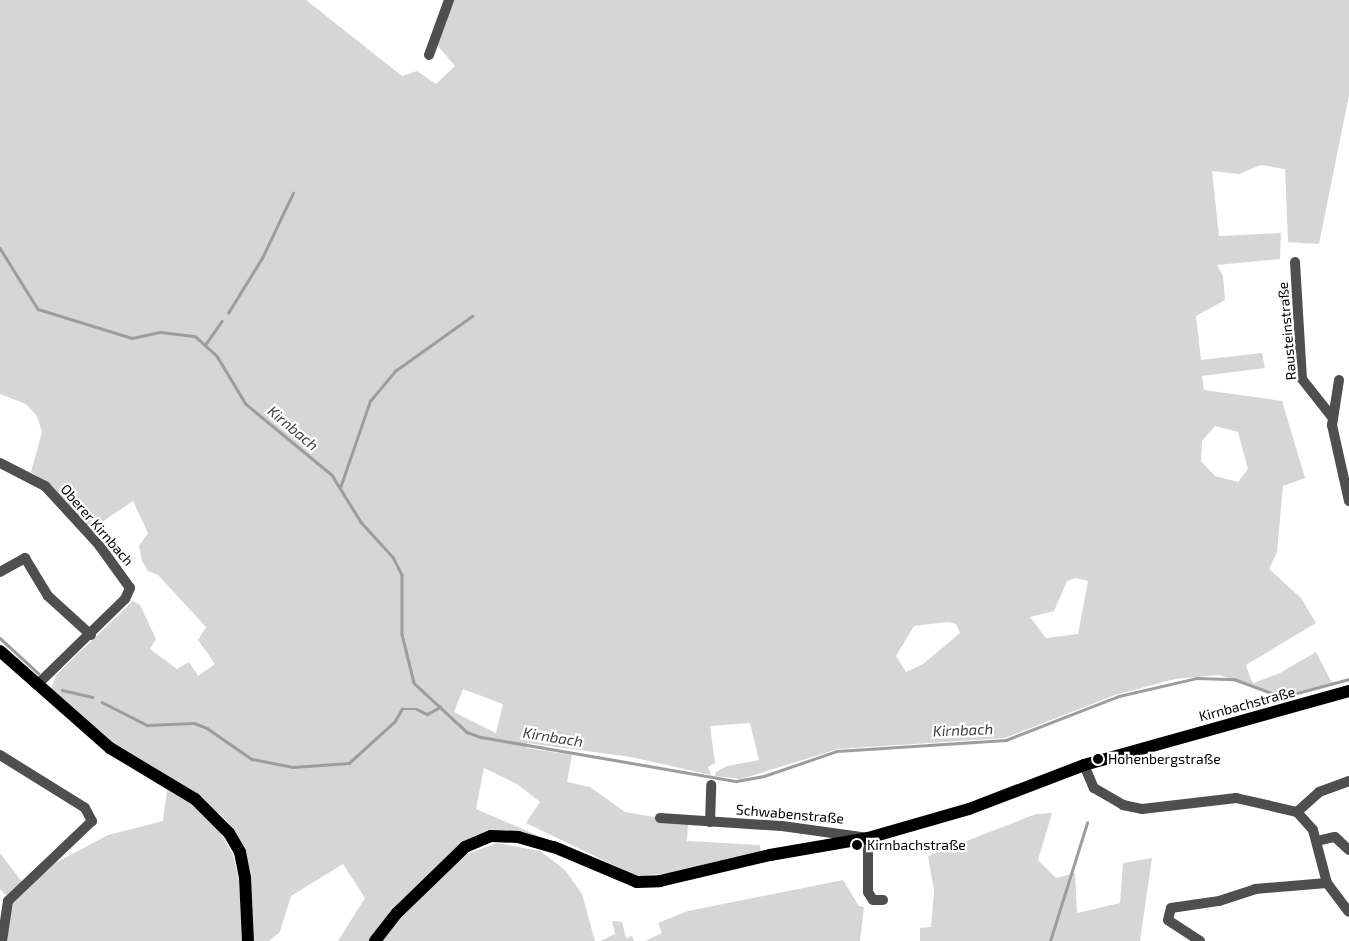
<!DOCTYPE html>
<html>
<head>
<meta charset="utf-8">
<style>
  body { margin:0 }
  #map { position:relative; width:1349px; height:941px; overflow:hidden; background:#fff; font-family:"Exo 2",sans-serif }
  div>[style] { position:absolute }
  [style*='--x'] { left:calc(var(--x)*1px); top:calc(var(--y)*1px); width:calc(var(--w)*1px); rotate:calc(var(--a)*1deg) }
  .green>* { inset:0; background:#d6d6d6 }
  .stream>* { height:2.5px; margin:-1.25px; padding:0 1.25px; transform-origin:1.25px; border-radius:1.25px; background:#9d9d9d }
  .minor>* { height:10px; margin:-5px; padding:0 5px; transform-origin:5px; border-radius:5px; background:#4f4f4f }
  .major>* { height:12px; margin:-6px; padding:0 6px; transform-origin:6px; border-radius:6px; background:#000 }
  .dots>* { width:14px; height:14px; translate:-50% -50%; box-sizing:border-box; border:2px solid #fff; border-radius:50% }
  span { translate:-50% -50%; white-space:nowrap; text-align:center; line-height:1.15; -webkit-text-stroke:4.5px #fff; paint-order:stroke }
  .street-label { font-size:14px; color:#000 }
  .poi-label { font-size:14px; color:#000 }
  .left { translate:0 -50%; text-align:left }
  .water-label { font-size:15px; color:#3e3e3e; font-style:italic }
</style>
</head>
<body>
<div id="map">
  <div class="green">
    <div style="clip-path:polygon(evenodd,0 0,306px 0,402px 76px,417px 71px,436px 84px,455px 66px,437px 45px,453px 0,1349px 0,1349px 95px,1319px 244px,1288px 242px,1285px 169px,1261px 165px,1239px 174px,1212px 171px,1219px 236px,1281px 233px,1280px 259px,1217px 265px,1223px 276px,1225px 300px,1196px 316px,1201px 360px,1262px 353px,1265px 368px,1202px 376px,1204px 390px,1282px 401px,1305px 478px,1283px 486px,1277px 552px,1269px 569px,1301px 598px,1316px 623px,1246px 665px,1251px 680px,1254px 683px,1280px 673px,1316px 652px,1332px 683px,1280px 696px,1219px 675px,1175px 679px,1115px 695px,1005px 738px,838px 749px,741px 779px,715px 776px,716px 772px,727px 766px,759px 760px,750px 723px,710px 726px,715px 763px,708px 767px,711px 775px,631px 757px,527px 743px,527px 748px,572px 755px,567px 782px,590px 787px,625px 812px,688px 823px,687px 841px,760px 845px,761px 852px,675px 873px,636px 876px,526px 823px,540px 802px,517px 784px,484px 768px,476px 809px,548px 840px,488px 832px,462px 842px,403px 899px,371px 941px,338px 941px,365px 898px,343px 864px,291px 896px,280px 932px,269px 941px,254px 941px,236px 833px,223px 816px,132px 759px,51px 688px,57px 674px,133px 601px,140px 605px,156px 639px,150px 649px,177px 669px,189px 662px,198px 676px,215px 664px,198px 640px,206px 627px,158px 575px,148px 571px,142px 561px,139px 546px,148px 533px,133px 501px,90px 530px,50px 485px,31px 472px,42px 432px,37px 416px,26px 404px,0 394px,0 0,1215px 426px,1238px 432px,1248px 469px,1238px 482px,1215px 476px,1201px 461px,1202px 441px,1215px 426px,0 0,1076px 578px,1088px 581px,1078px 634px,1046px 638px,1030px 617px,1054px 611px,1067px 581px,1076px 578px,0 0,948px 622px,956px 624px,960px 633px,923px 664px,906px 672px,896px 656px,914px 626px,948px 622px,0 0,463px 689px,503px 704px,496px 733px,454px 712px,463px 689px)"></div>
    <div style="clip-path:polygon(167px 790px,198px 808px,219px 830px,233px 855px,239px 881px,242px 941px,5px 941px,8px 906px,48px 867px,108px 835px,163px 821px)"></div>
    <div style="clip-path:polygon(1052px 813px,1038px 860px,1056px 878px,1075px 873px,1077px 913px,1120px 903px,1123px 863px,1152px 858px,1140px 941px,920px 941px,920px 928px,931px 927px,934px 891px,928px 856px,1036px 814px)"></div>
    <div style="clip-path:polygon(497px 843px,540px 851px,565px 870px,582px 894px,595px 941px,381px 941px,415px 902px,467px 854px)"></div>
    <div style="clip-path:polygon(0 853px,22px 882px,7px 896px,0 889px)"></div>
    <div style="clip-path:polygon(843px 880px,859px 906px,864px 907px,860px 941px,645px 941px,662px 933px,658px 923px,688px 911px)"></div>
    <div style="clip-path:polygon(612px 921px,622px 922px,626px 938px,632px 936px,634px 941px,600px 941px,615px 934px)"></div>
  </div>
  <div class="stream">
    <div style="--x:0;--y:248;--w:72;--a:58.1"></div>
    <div style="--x:38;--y:309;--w:98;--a:17.1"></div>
    <div style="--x:132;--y:338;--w:30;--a:-12"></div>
    <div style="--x:161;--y:332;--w:34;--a:7"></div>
    <div style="--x:195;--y:336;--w:30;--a:42"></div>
    <div style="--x:217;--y:356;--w:56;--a:58.9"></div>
    <div style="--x:246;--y:404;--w:112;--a:39.5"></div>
    <div style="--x:332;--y:475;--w:55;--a:58.3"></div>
    <div style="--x:361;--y:522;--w:47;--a:47.6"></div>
    <div style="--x:393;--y:557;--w:20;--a:63"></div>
    <div style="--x:402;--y:575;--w:59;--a:90"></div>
    <div style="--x:402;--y:634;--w:50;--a:76.2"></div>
    <div style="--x:414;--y:683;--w:72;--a:42.8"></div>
    <div style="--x:467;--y:732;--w:15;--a:20"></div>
    <div style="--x:481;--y:737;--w:259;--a:9.8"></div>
    <div style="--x:736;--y:781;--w:28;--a:-10"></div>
    <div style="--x:764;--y:776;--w:77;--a:-18.9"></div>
    <div style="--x:837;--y:751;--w:169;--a:-3.7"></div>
    <div style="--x:1006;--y:740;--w:121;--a:-21.3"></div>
    <div style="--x:1119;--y:696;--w:80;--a:-13"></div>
    <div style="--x:1197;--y:678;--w:37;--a:2"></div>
    <div style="--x:1234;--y:679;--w:51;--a:20.6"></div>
    <div style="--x:1282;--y:697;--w:69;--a:-15"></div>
    <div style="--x:228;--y:313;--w:65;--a:-58.3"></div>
    <div style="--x:262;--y:258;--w:72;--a:-64.5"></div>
    <div style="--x:205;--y:345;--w:29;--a:-55"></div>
    <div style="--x:340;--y:488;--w:92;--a:-71"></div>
    <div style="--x:370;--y:401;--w:39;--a:-50"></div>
    <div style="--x:395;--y:371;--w:95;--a:-35.5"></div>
    <div style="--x:0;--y:638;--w:52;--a:42.6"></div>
    <div style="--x:62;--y:690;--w:31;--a:13"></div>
    <div style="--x:102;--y:702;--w:51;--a:27.1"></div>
    <div style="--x:147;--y:725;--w:47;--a:-2.4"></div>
    <div style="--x:194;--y:723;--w:14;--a:21"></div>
    <div style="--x:207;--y:728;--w:55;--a:34.6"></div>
    <div style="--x:252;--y:759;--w:42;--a:11"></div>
    <div style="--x:293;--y:767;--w:56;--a:-4.1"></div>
    <div style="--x:349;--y:763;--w:62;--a:-42.4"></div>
    <div style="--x:395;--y:721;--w:14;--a:-60"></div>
    <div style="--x:402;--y:709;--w:15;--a:0"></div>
    <div style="--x:417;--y:709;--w:11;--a:27"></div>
    <div style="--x:427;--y:714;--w:15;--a:-28"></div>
    <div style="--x:1050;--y:941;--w:124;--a:-72.6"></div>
  </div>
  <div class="minor">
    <div style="--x:429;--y:55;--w:59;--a:-70"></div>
    <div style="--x:1295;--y:262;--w:117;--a:86.6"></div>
    <div style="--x:1302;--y:379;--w:48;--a:51.7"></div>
    <div style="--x:1339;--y:380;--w:46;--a:98.8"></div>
    <div style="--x:1332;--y:425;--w:78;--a:77.4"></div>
    <div style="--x:0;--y:463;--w:51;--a:27.1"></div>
    <div style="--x:45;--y:486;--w:80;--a:47.5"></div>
    <div style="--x:99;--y:545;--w:53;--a:54.2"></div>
    <div style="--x:130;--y:588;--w:12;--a:114"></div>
    <div style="--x:125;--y:599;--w:123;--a:135.7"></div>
    <div style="--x:0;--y:572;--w:29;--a:-29"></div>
    <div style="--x:25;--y:558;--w:44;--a:58.8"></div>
    <div style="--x:48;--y:596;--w:58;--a:42.2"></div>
    <div style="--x:0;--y:755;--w:100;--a:31.9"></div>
    <div style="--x:85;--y:808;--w:15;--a:62"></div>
    <div style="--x:92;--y:821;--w:116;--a:136.4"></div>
    <div style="--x:8;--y:901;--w:40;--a:98.5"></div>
    <div style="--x:1084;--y:765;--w:25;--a:67"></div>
    <div style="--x:1094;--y:788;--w:34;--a:30"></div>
    <div style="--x:1123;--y:805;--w:19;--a:12"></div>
    <div style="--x:1142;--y:809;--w:95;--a:-6.7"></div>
    <div style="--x:1236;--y:798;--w:63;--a:12.9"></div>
    <div style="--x:1297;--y:812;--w:24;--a:48"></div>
    <div style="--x:1313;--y:830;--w:55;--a:75.2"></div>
    <div style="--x:1327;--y:883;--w:36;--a:53"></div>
    <div style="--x:1297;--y:812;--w:30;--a:-42"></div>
    <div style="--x:1319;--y:792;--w:32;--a:-20"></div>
    <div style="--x:660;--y:818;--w:122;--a:3.8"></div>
    <div style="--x:782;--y:826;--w:87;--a:7.9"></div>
    <div style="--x:868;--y:838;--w:54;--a:90"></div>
    <div style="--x:868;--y:892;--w:9;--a:58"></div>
    <div style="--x:873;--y:900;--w:10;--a:0"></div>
    <div style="--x:710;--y:822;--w:37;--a:-88"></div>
    <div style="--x:1317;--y:841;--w:18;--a:-13"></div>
    <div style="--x:1335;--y:837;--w:19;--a:43"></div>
    <div style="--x:1200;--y:941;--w:38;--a:-147"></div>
    <div style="--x:1168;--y:920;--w:12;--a:-76"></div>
    <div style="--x:1171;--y:908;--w:49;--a:-8.3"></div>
    <div style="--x:1219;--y:901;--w:38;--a:-18"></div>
    <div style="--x:1255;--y:889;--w:72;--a:-4.8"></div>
  </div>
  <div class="major">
    <div style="--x:0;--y:651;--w:147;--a:41.4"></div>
    <div style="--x:110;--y:748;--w:99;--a:31"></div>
    <div style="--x:195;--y:799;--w:48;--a:45"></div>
    <div style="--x:229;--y:833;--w:22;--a:60"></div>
    <div style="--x:240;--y:852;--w:26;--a:79"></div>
    <div style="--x:245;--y:878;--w:63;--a:87.3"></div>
    <div style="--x:375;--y:941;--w:36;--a:-52"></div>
    <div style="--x:397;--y:913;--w:95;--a:-44.1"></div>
    <div style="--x:465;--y:847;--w:28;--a:-23"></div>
    <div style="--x:491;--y:836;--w:27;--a:2"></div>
    <div style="--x:518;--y:837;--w:37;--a:16"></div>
    <div style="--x:554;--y:847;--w:90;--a:22.9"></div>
    <div style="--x:637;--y:882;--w:23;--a:-2"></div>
    <div style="--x:660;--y:881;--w:113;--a:-13.3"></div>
    <div style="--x:770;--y:855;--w:99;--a:-9.8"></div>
    <div style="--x:868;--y:838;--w:105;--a:-16"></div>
    <div style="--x:969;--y:809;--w:123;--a:-20.9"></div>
    <div style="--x:1084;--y:765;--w:275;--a:-15.6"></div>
  </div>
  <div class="dots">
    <div style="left:1098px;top:759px;background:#000"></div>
    <div style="left:857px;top:845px;background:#000"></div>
  </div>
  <div class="street-label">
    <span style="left:1287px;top:331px;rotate:-95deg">Rausteinstraße</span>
    <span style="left:97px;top:525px;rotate:49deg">Oberer Kirnbach</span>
    <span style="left:1247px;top:704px;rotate:-15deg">Kirnbachstraße</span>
    <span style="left:790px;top:814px;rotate:5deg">Schwabenstraße</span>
  </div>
  <div class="poi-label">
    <span class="left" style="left:1108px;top:759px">Hohenbergstraße</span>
    <span class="left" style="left:867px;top:845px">Kirnbachstraße</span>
  </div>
  <div class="water-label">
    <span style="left:293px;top:428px;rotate:40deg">Kirnbach</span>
    <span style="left:963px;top:730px;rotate:-2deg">Kirnbach</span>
    <span style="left:553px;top:737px;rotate:9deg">Kirnbach</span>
  </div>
</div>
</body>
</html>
